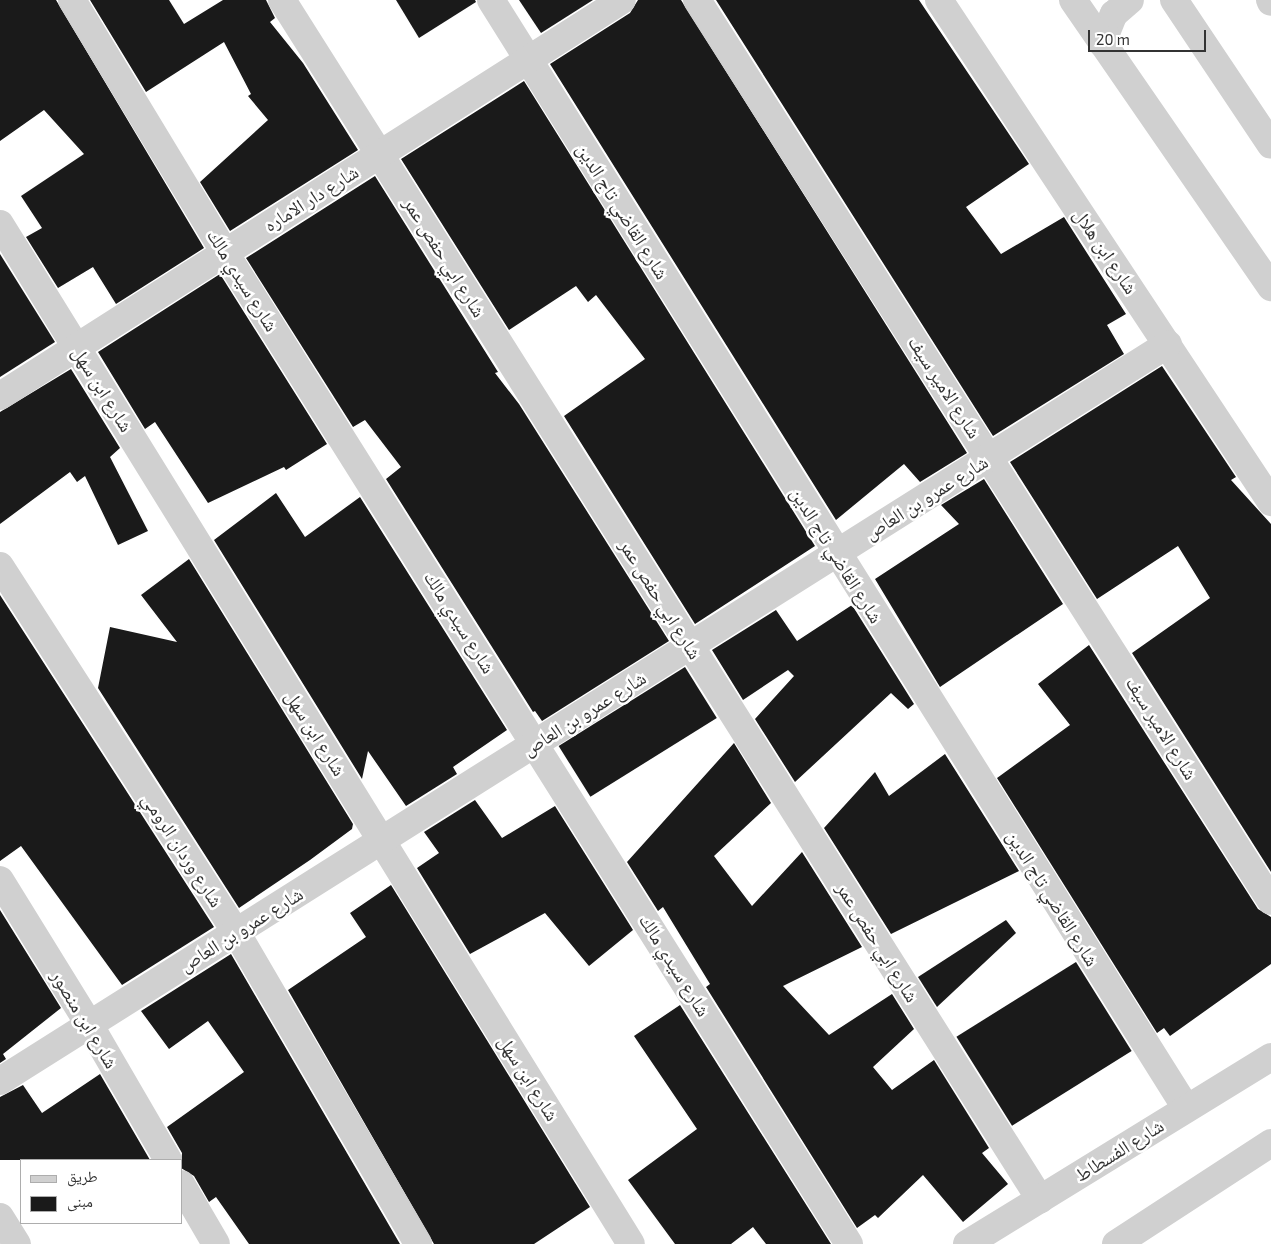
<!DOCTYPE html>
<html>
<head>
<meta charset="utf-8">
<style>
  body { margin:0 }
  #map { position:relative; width:1271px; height:1244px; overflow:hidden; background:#fff; font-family:"Exo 2","Noto Naskh Arabic",sans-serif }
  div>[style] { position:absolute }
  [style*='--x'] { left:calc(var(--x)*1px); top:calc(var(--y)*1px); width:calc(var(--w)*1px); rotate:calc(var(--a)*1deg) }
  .building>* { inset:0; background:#1a1a1a; transform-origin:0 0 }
  .street>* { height:28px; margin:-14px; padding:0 14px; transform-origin:14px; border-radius:14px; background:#d0d0d0 }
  span { translate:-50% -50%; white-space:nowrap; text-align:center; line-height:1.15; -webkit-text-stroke:5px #fff; paint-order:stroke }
  .street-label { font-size:19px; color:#333 }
  .legend { position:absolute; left:20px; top:1159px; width:162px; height:65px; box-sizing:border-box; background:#fff; border:1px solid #adadad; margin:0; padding:6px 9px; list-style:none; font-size:15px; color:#333 }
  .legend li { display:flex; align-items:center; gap:10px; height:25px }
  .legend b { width:25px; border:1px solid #adadad }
  .scale { position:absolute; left:1088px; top:30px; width:118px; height:22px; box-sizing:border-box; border:2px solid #333; border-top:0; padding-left:6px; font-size:15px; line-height:18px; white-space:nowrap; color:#333; -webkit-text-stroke:4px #fff; paint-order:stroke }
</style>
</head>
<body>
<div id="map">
  <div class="building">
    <div style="clip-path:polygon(0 0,56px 0,204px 248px,116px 304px,93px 267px,58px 288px,26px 237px,42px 228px,21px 196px,84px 154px,44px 110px,0 141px)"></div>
    <div style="clip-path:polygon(90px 0,169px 0,184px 24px,223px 0,266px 0,275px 18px,270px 22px,303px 63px,358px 150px,230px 231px,200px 182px,268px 120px,248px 96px,251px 94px,224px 42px,146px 92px)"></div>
    <div style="clip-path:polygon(396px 0,475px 0,476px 2px,419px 38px)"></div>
    <div style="clip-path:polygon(519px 0,593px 0,541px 33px)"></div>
    <div style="clip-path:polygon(638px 0,681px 0,967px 453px,920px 482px,904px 464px,836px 520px,550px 64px,630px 13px)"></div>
    <div style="clip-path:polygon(716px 0,919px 0,1029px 164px,966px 207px,1001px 254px,1064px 217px,1126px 314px,1107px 325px,1124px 354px,993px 436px)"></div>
    <div style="clip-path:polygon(524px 81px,815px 546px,695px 624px,564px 416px,645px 359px,596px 295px,588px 302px,576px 286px,509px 330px,401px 159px)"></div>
    <div style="clip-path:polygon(375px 176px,498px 372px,495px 373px,519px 404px,669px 641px,542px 721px,535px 711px,533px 712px,386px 479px,401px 467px,365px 420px,353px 427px,246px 258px)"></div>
    <div style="clip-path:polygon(0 254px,55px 342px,0 377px)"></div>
    <div style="clip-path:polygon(220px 274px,327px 444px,286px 470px,284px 467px,208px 503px,155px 422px,145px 429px,98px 352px)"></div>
    <div style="clip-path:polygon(1162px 366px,1236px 477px,1231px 480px,1271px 524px,1271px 872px,1132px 653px,1210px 598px,1178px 546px,1097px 599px,1010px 462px)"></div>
    <div style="clip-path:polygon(71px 369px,120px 448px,110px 457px,148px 531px,118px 545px,85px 476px,77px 482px,70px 472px,0 524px,0 412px)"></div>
    <div style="clip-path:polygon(984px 479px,1063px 604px,940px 687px,875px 579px,959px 524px,941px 505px)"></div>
    <div style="clip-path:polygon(276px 493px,305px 537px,360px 497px,507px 730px,453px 767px,457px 774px,406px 806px,368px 751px,362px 779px,214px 540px)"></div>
    <div style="clip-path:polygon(189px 559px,353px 824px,352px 829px,310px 860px,239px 908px,98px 688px,110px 627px,177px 642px,141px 595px)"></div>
    <div style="clip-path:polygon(0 595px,214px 927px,122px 985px,21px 846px,0 861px)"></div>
    <div style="clip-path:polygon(852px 605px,914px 704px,908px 709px,891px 693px,795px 782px,755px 719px,794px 676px,788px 670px,743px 700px,712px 650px,776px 610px,797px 641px)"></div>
    <div style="clip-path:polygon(1089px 645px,1258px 909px,1271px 917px,1271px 964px,1170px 1036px,1164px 1028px,1157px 1033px,997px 778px,1070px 725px,1038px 684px)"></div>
    <div style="left:685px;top:667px;width:60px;height:149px;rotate:58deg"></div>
    <div style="clip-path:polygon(734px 743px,771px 803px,714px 856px,752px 906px,802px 852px,862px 947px,783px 986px,829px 1035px,892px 994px,914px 1029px,873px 1067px,892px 1090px,934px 1060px,989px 1148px,982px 1153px,1008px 1184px,963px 1222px,923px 1175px,878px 1218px,875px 1215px,857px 1228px,706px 987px,710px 984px,663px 907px,658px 911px,627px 862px)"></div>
    <div style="clip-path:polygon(945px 754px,1019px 871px,891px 934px,824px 828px,875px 772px,889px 796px)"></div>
    <div style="clip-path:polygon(475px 800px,502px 838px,555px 806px,633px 930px,589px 966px,545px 913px,470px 954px,417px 868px,439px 853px,424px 832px)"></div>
    <div style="clip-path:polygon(391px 885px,590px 1207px,534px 1244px,434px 1244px,288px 990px,366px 937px,350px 913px)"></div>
    <div style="clip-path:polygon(0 910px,61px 1008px,3px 1054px,6px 1059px,0 1063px)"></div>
    <div style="clip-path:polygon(1006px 920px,1016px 933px,937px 1007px,918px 977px)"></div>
    <div style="clip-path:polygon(231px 954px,400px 1244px,249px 1244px,216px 1197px,209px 1202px,194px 1176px,181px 1168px,182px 1153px,167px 1127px,244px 1072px,208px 1021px,169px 1049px,141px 1011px)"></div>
    <div style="left:1076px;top:962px;width:105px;height:141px;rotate:58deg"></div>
    <div style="clip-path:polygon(680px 1005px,831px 1244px,766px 1244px,753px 1227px,731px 1244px,675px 1244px,628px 1180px,697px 1129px,634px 1036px)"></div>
    <div style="clip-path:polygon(100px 1074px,150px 1160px,0 1160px,0 1097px,23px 1085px,42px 1113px)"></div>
  </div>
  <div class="street">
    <div style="--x:72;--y:0;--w:296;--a:58.8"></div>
    <div style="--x:225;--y:253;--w:1171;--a:57.8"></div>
    <div style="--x:282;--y:0;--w:1419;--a:57.7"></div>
    <div style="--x:491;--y:0;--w:1308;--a:57.9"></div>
    <div style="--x:697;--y:0;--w:1068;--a:57.5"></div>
    <div style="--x:939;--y:0;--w:602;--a:56.52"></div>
    <div style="--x:1073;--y:0;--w:349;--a:55.4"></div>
    <div style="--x:1174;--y:0;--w:174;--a:56.2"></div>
    <div style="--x:1270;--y:0;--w:2;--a:63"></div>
    <div style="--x:1102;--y:43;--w:31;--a:-68"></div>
    <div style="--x:1114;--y:14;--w:21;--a:-41"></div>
    <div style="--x:0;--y:224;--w:1199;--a:58.26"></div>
    <div style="--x:0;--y:396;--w:737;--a:-32.48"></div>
    <div style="--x:0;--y:566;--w:435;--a:57.2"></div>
    <div style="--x:236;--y:932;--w:361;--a:59.7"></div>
    <div style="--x:0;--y:880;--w:169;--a:58.3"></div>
    <div style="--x:89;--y:1024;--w:157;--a:59.8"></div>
    <div style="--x:0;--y:1081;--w:1381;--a:-32.25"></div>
    <div style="--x:181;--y:1184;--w:69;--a:59.7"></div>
    <div style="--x:0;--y:1217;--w:32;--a:58"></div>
    <div style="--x:967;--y:1244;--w:357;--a:-31.6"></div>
    <div style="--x:1116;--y:1244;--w:185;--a:-33.1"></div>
  </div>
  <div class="street-label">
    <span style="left:311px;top:198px;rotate:-32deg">شارع دار الاماره</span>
    <span style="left:623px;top:211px;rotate:58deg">شارع القاضي تاج الدين</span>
    <span style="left:1106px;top:251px;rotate:56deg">شارع ابن هلال</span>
    <span style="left:445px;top:257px;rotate:58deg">شارع ابي حفص عمر</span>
    <span style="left:243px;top:280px;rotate:58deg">شارع سيدي مالك</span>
    <span style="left:945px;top:387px;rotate:57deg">شارع الامير سيف</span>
    <span style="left:103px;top:389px;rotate:58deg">شارع ابن سهل</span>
    <span style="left:926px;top:497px;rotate:-32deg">شارع عمرو بن العاص</span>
    <span style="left:837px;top:555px;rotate:58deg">شارع القاضي تاج الدين</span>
    <span style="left:661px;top:599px;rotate:58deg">شارع ابي حفص عمر</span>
    <span style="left:460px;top:622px;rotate:58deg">شارع سيدي مالك</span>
    <span style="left:584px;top:713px;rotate:-32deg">شارع عمرو بن العاص</span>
    <span style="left:1162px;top:728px;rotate:58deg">شارع الامير سيف</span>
    <span style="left:316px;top:733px;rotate:58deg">شارع ابن سهل</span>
    <span style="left:183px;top:850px;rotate:57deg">شارع وردان الرومي</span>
    <span style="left:1053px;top:898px;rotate:58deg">شارع القاضي تاج الدين</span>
    <span style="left:241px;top:929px;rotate:-32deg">شارع عمرو بن العاص</span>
    <span style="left:878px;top:942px;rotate:58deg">شارع ابي حفص عمر</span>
    <span style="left:675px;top:965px;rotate:58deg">شارع سيدي مالك</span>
    <span style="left:85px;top:1019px;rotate:59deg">شارع ابن منصور</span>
    <span style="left:529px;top:1078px;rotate:58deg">شارع ابن سهل</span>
    <span style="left:1119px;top:1150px;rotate:-32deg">شارع الفسطاط</span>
  </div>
  <ul class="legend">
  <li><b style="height:6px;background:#d0d0d0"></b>طريق</li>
  <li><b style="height:14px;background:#1a1a1a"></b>مبنى</li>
  </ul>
  <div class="scale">20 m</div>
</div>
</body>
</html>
